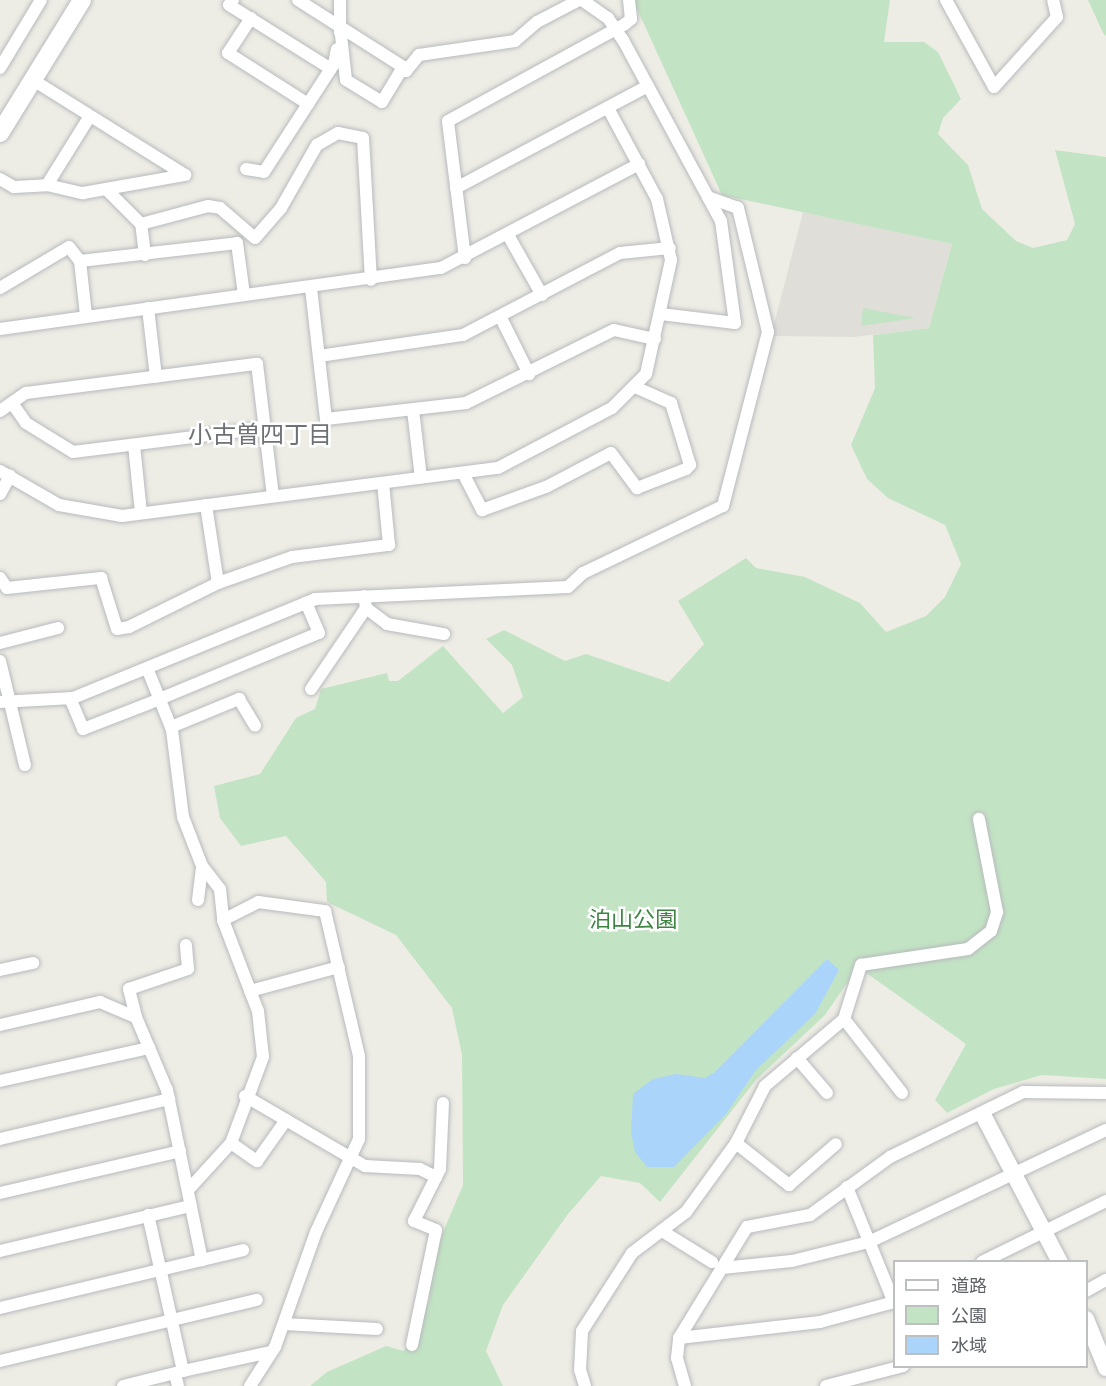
<!DOCTYPE html>
<html>
<head>
<meta charset="utf-8">
<style>
  body { margin:0 }
  #map { position:relative; width:1106px; height:1386px; overflow:hidden; background:#eeede5; font-family:Jost,"Noto Sans JP",sans-serif }
  div>[style] { position:absolute }
  [style*='--x'] { left:calc(var(--x)*1px); top:calc(var(--y)*1px); width:calc(var(--w)*1px); rotate:calc(var(--a)*1deg) }
  .industrial>* { inset:0; background:#e0ded9 }
  .green>* { inset:0; background:#c3e4c4 }
  .water>* { inset:0; background:#aad4f9 }
  .roads { filter:drop-shadow(0 0 2px #b7babe) drop-shadow(0 0 2px #b7babe) }
  .minor>* { height:12px; margin:-6px; padding:0 6px; transform-origin:6px; border-radius:6px; background:#fff }
  .tertiary>* { height:16px; margin:-8px; padding:0 8px; transform-origin:8px; border-radius:8px; background:#fff }
  .secondary>* { height:18px; margin:-9px; padding:0 9px; transform-origin:9px; border-radius:9px; background:#fff }
  span { translate:-50% -50%; white-space:nowrap; text-align:center; line-height:1.15; -webkit-text-stroke:5px #fff; paint-order:stroke }
  .park-label { font-size:22px; color:#3c8541 }
  .neighbourhood-label { font-size:24px; color:#6e7276 }
  .legend { position:absolute; left:893px; top:1260px; width:195px; height:108px; box-sizing:border-box; background:#fff; border:2px solid #bebfc1; margin:0; padding:8px 10px; list-style:none; font-size:18px; color:#5d6065 }
  .legend li { display:flex; align-items:center; gap:12px; height:30px }
  .legend b { width:30px; border:2px solid #bebfc1 }
</style>
</head>
<body>
<div id="map">
  <div class="industrial">
    <div style="clip-path:polygon(803px 212px,952px 244px,929px 328px,854px 337px,771px 336px)"></div>
  </div>
  <div class="green">
    <div style="clip-path:polygon(633px 0,890px 0,884px 42px,924px 42px,938px 52px,961px 99px,943px 118px,938px 134px,968px 165px,982px 209px,1016px 241px,1033px 248px,1067px 240px,1075px 224px,1055px 150px,1106px 157px,1106px 1079px,1042px 1075px,994px 1089px,947px 1113px,935px 1100px,966px 1044px,858px 967px,825px 1015px,756px 1080px,660px 1202px,640px 1183px,601px 1176px,568px 1214px,503px 1305px,486px 1351px,503px 1386px,310px 1386px,327px 1372px,386px 1346px,404px 1351px,429px 1301px,433px 1256px,463px 1185px,462px 1055px,452px 1008px,396px 935px,327px 902px,326px 882px,286px 836px,241px 846px,220px 818px,214px 786px,260px 774px,296px 718px,315px 709px,321px 689px,387px 673px,389px 681px,398px 681px,443px 646px,503px 713px,523px 697px,512px 665px,486px 639px,504px 630px,565px 661px,586px 654px,669px 682px,704px 644px,678px 601px,746px 558px,756px 568px,805px 577px,860px 603px,886px 632px,926px 616px,945px 597px,961px 564px,945px 525px,888px 498px,867px 479px,851px 445px,875px 388px,873px 335px,929px 328px,952px 244px,722px 195px)"></div>
    <div style="clip-path:polygon(1088px 0,1106px 0,1106px 36px,1103px 33px)"></div>
    <div style="clip-path:polygon(863px 308px,916px 318px,861px 326px)"></div>
  </div>
  <div class="water">
    <div style="clip-path:polygon(827px 959px,839px 970px,815px 1014px,756px 1070px,726px 1114px,674px 1167px,647px 1167px,635px 1152px,631px 1132px,633px 1094px,653px 1079px,676px 1074px,705px 1078px,715px 1072px)"></div>
  </div>
  <div class="roads">
    <div class="minor">
      <div style="--x:233;--y:0;--w:6;--a:129"></div>
      <div style="--x:229;--y:5;--w:120;--a:32.1"></div>
      <div style="--x:298;--y:0;--w:125;--a:32.5"></div>
      <div style="--x:582;--y:0;--w:32;--a:35"></div>
      <div style="--x:608;--y:18;--w:27;--a:56"></div>
      <div style="--x:623;--y:40;--w:206;--a:61.6"></div>
      <div style="--x:721;--y:221;--w:103;--a:82.2"></div>
      <div style="--x:735;--y:323;--w:75;--a:-173.1"></div>
      <div style="--x:946;--y:0;--w:99;--a:61.1"></div>
      <div style="--x:994;--y:87;--w:94;--a:-48"></div>
      <div style="--x:1057;--y:17;--w:17;--a:-103"></div>
      <div style="--x:251;--y:18;--w:42;--a:123.3"></div>
      <div style="--x:228;--y:53;--w:95;--a:32.5"></div>
      <div style="--x:340;--y:26;--w:54;--a:83.7"></div>
      <div style="--x:346;--y:80;--w:42;--a:31.4"></div>
      <div style="--x:382;--y:102;--w:41;--a:-59"></div>
      <div style="--x:403;--y:67;--w:5;--a:53"></div>
      <div style="--x:406;--y:71;--w:21;--a:-51"></div>
      <div style="--x:419;--y:55;--w:97;--a:-8.3"></div>
      <div style="--x:515;--y:41;--w:29;--a:-41"></div>
      <div style="--x:537;--y:22;--w:47;--a:-27.6"></div>
      <div style="--x:340;--y:32;--w:32;--a:-90"></div>
      <div style="--x:0;--y:68;--w:79;--a:-58.9"></div>
      <div style="--x:33;--y:80;--w:179;--a:32"></div>
      <div style="--x:246;--y:169;--w:18;--a:9"></div>
      <div style="--x:264;--y:172;--w:129;--a:-57.1"></div>
      <div style="--x:334;--y:64;--w:15;--a:-79"></div>
      <div style="--x:0;--y:179;--w:16;--a:30"></div>
      <div style="--x:14;--y:187;--w:33;--a:-3"></div>
      <div style="--x:47;--y:185;--w:37;--a:13"></div>
      <div style="--x:83;--y:193;--w:104;--a:-10"></div>
      <div style="--x:47;--y:185;--w:81;--a:-58.1"></div>
      <div style="--x:456;--y:188;--w:217;--a:-28"></div>
      <div style="--x:108;--y:191;--w:47;--a:45"></div>
      <div style="--x:508;--y:235;--w:69;--a:60.5"></div>
      <div style="--x:145;--y:255;--w:31;--a:-97"></div>
      <div style="--x:141;--y:224;--w:69;--a:-15"></div>
      <div style="--x:208;--y:206;--w:12;--a:9"></div>
      <div style="--x:220;--y:208;--w:46;--a:40.6"></div>
      <div style="--x:255;--y:238;--w:40;--a:-49"></div>
      <div style="--x:281;--y:208;--w:73;--a:-60.3"></div>
      <div style="--x:317;--y:145;--w:24;--a:-30"></div>
      <div style="--x:338;--y:133;--w:25;--a:11"></div>
      <div style="--x:363;--y:138;--w:142;--a:86.8"></div>
      <div style="--x:465;--y:258;--w:138;--a:-97.1"></div>
      <div style="--x:448;--y:121;--w:202;--a:-28.7"></div>
      <div style="--x:625;--y:24;--w:8;--a:-40"></div>
      <div style="--x:631;--y:19;--w:19;--a:-96"></div>
      <div style="--x:80;--y:261;--w:158;--a:-6.5"></div>
      <div style="--x:237;--y:243;--w:52;--a:82.3"></div>
      <div style="--x:0;--y:288;--w:80;--a:-30.7"></div>
      <div style="--x:69;--y:247;--w:18;--a:52"></div>
      <div style="--x:80;--y:261;--w:54;--a:83.7"></div>
      <div style="--x:311;--y:288;--w:132;--a:83.5"></div>
      <div style="--x:326;--y:419;--w:141;--a:-6.5"></div>
      <div style="--x:466;--y:403;--w:165;--a:-26.3"></div>
      <div style="--x:614;--y:330;--w:42;--a:12.4"></div>
      <div style="--x:148;--y:308;--w:69;--a:83.4"></div>
      <div style="--x:501;--y:318;--w:63;--a:63.4"></div>
      <div style="--x:0;--y:329;--w:445;--a:-7.9"></div>
      <div style="--x:441;--y:268;--w:224;--a:-27.7"></div>
      <div style="--x:319;--y:356;--w:146;--a:-8.3"></div>
      <div style="--x:463;--y:335;--w:177;--a:-27.6"></div>
      <div style="--x:620;--y:253;--w:50;--a:-5.7"></div>
      <div style="--x:12;--y:403;--w:24;--a:55"></div>
      <div style="--x:26;--y:423;--w:55;--a:31.7"></div>
      <div style="--x:73;--y:452;--w:193;--a:-7.1"></div>
      <div style="--x:413;--y:410;--w:68;--a:83.3"></div>
      <div style="--x:0;--y:411;--w:32;--a:-35"></div>
      <div style="--x:26;--y:393;--w:233;--a:-7.2"></div>
      <div style="--x:257;--y:364;--w:133;--a:83.1"></div>
      <div style="--x:134;--y:445;--w:68;--a:84.1"></div>
      <div style="--x:0;--y:471;--w:68;--a:30"></div>
      <div style="--x:59;--y:505;--w:64;--a:9.9"></div>
      <div style="--x:122;--y:516;--w:379;--a:-7.3"></div>
      <div style="--x:498;--y:468;--w:129;--a:-27.8"></div>
      <div style="--x:612;--y:408;--w:48;--a:-45"></div>
      <div style="--x:646;--y:374;--w:117;--a:-77.6"></div>
      <div style="--x:671;--y:260;--w:63;--a:-102.9"></div>
      <div style="--x:657;--y:199;--w:103;--a:-118.3"></div>
      <div style="--x:463;--y:473;--w:42;--a:62.8"></div>
      <div style="--x:482;--y:510;--w:68;--a:-19.8"></div>
      <div style="--x:546;--y:487;--w:73;--a:-27.6"></div>
      <div style="--x:611;--y:453;--w:44;--a:53.4"></div>
      <div style="--x:637;--y:488;--w:53;--a:-21.2"></div>
      <div style="--x:686;--y:469;--w:6;--a:-45"></div>
      <div style="--x:690;--y:465;--w:65;--a:-107"></div>
      <div style="--x:671;--y:403;--w:36;--a:-156"></div>
      <div style="--x:0;--y:494;--w:21;--a:-61"></div>
      <div style="--x:206;--y:505;--w:79;--a:81.3"></div>
      <div style="--x:0;--y:578;--w:12;--a:55"></div>
      <div style="--x:7;--y:588;--w:95;--a:-6.1"></div>
      <div style="--x:101;--y:578;--w:53;--a:72.6"></div>
      <div style="--x:117;--y:629;--w:12;--a:-9"></div>
      <div style="--x:129;--y:627;--w:99;--a:-26.3"></div>
      <div style="--x:218;--y:583;--w:78;--a:-19.4"></div>
      <div style="--x:292;--y:557;--w:98;--a:-7.1"></div>
      <div style="--x:389;--y:545;--w:62;--a:-95.5"></div>
      <div style="--x:366;--y:608;--w:26;--a:37"></div>
      <div style="--x:387;--y:624;--w:58;--a:10"></div>
      <div style="--x:0;--y:643;--w:60;--a:-14.5"></div>
      <div style="--x:0;--y:661;--w:107;--a:76.5"></div>
      <div style="--x:147;--y:668;--w:67;--a:68"></div>
      <div style="--x:172;--y:730;--w:88;--a:82.8"></div>
      <div style="--x:183;--y:817;--w:53;--a:68.8"></div>
      <div style="--x:202;--y:866;--w:29;--a:52"></div>
      <div style="--x:220;--y:889;--w:31;--a:84"></div>
      <div style="--x:223;--y:920;--w:97;--a:69"></div>
      <div style="--x:258;--y:1011;--w:46;--a:83.8"></div>
      <div style="--x:263;--y:1057;--w:92;--a:110.4"></div>
      <div style="--x:231;--y:1143;--w:62;--a:132.4"></div>
      <div style="--x:311;--y:689;--w:98;--a:-55.8"></div>
      <div style="--x:366;--y:608;--w:12;--a:-99"></div>
      <div style="--x:70;--y:698;--w:34;--a:67"></div>
      <div style="--x:83;--y:729;--w:66;--a:-21.2"></div>
      <div style="--x:145;--y:705;--w:188;--a:-22.5"></div>
      <div style="--x:319;--y:633;--w:33;--a:-113"></div>
      <div style="--x:0;--y:702;--w:73;--a:-3.1"></div>
      <div style="--x:73;--y:698;--w:261;--a:-22.2"></div>
      <div style="--x:315;--y:599;--w:253;--a:-2.7"></div>
      <div style="--x:568;--y:587;--w:21;--a:-43"></div>
      <div style="--x:583;--y:573;--w:155;--a:-25.6"></div>
      <div style="--x:723;--y:506;--w:180;--a:-75.5"></div>
      <div style="--x:768;--y:332;--w:128;--a:-103.6"></div>
      <div style="--x:738;--y:208;--w:32;--a:-160"></div>
      <div style="--x:171;--y:727;--w:74;--a:-22.4"></div>
      <div style="--x:239;--y:699;--w:31;--a:59"></div>
      <div style="--x:198;--y:900;--w:34;--a:-83"></div>
      <div style="--x:223;--y:920;--w:39;--a:-27"></div>
      <div style="--x:258;--y:902;--w:68;--a:7.7"></div>
      <div style="--x:325;--y:911;--w:149;--a:76.8"></div>
      <div style="--x:359;--y:1056;--w:83;--a:90"></div>
      <div style="--x:359;--y:1139;--w:102;--a:114.8"></div>
      <div style="--x:316;--y:1232;--w:122;--a:109.6"></div>
      <div style="--x:275;--y:1347;--w:46;--a:122.7"></div>
      <div style="--x:0;--y:970;--w:34;--a:-12"></div>
      <div style="--x:250;--y:991;--w:92;--a:-15.1"></div>
      <div style="--x:136;--y:1017;--w:29;--a:-104"></div>
      <div style="--x:129;--y:989;--w:62;--a:-18.7"></div>
      <div style="--x:188;--y:969;--w:24;--a:-95"></div>
      <div style="--x:844;--y:1019;--w:94;--a:51.9"></div>
      <div style="--x:0;--y:1025;--w:103;--a:-13"></div>
      <div style="--x:100;--y:1002;--w:39;--a:23"></div>
      <div style="--x:136;--y:1017;--w:79;--a:67"></div>
      <div style="--x:167;--y:1090;--w:174;--a:78.4"></div>
      <div style="--x:797;--y:1058;--w:46;--a:49.4"></div>
      <div style="--x:0;--y:1081;--w:153;--a:-12.5"></div>
      <div style="--x:245;--y:1096;--w:139;--a:30.3"></div>
      <div style="--x:365;--y:1166;--w:55;--a:3.1"></div>
      <div style="--x:420;--y:1169;--w:18;--a:27"></div>
      <div style="--x:0;--y:1139;--w:174;--a:-13.3"></div>
      <div style="--x:231;--y:1143;--w:32;--a:35"></div>
      <div style="--x:257;--y:1161;--w:50;--a:-54.7"></div>
      <div style="--x:736;--y:1143;--w:68;--a:38.4"></div>
      <div style="--x:789;--y:1185;--w:62;--a:-41.1"></div>
      <div style="--x:847;--y:1187;--w:125;--a:67.9"></div>
      <div style="--x:0;--y:1193;--w:185;--a:-13.1"></div>
      <div style="--x:662;--y:1231;--w:59;--a:31.8"></div>
      <div style="--x:0;--y:1251;--w:196;--a:-13.3"></div>
      <div style="--x:982;--y:1262;--w:138;--a:-26.2"></div>
      <div style="--x:722;--y:1268;--w:70;--a:-5.7"></div>
      <div style="--x:792;--y:1261;--w:79;--a:-13.9"></div>
      <div style="--x:869;--y:1242;--w:262;--a:-25.3"></div>
      <div style="--x:1086;--y:1291;--w:23;--a:-29"></div>
      <div style="--x:0;--y:1308;--w:250;--a:-13.4"></div>
      <div style="--x:284;--y:1324;--w:93;--a:3.1"></div>
      <div style="--x:679;--y:1338;--w:142;--a:-6.5"></div>
      <div style="--x:820;--y:1322;--w:77;--a:-15.1"></div>
      <div style="--x:412;--y:1345;--w:117;--a:-78.2"></div>
      <div style="--x:436;--y:1230;--w:24;--a:-158"></div>
      <div style="--x:414;--y:1221;--w:58;--a:-63.4"></div>
      <div style="--x:440;--y:1169;--w:66;--a:-87.4"></div>
      <div style="--x:0;--y:1361;--w:264;--a:-13.4"></div>
      <div style="--x:183;--y:1371;--w:89;--a:-12.3"></div>
      <div style="--x:175;--y:1374;--w:12;--a:76"></div>
      <div style="--x:123;--y:1386;--w:62;--a:-14"></div>
      <div style="--x:183;--y:1371;--w:160;--a:-102.6"></div>
      <div style="--x:585;--y:1386;--w:17;--a:-107"></div>
      <div style="--x:580;--y:1370;--w:39;--a:-87"></div>
      <div style="--x:582;--y:1331;--w:93;--a:-57.3"></div>
      <div style="--x:632;--y:1253;--w:68;--a:-37.2"></div>
      <div style="--x:686;--y:1212;--w:85;--a:-54.1"></div>
      <div style="--x:736;--y:1143;--w:64;--a:-63"></div>
      <div style="--x:765;--y:1086;--w:104;--a:-40.3"></div>
      <div style="--x:844;--y:1019;--w:57;--a:-72.5"></div>
      <div style="--x:861;--y:965;--w:108;--a:-8.5"></div>
      <div style="--x:968;--y:949;--w:29;--a:-38"></div>
      <div style="--x:991;--y:931;--w:20;--a:-72"></div>
      <div style="--x:997;--y:912;--w:95;--a:-101"></div>
      <div style="--x:685;--y:1386;--w:29;--a:-106"></div>
      <div style="--x:677;--y:1358;--w:20;--a:-84"></div>
      <div style="--x:679;--y:1338;--w:130;--a:-58.5"></div>
      <div style="--x:747;--y:1227;--w:64;--a:-10.8"></div>
      <div style="--x:810;--y:1215;--w:99;--a:-35.9"></div>
      <div style="--x:890;--y:1157;--w:148;--a:-26"></div>
      <div style="--x:1023;--y:1092;--w:83;--a:0.7"></div>
      <div style="--x:826;--y:1386;--w:80;--a:-14.6"></div>
    </div>
    <div class="tertiary">
      <div style="--x:983;--y:1115;--w:166;--a:62.4"></div>
      <div style="--x:1086;--y:1319;--w:53;--a:67.8"></div>
    </div>
    <div class="secondary">
      <div style="--x:0;--y:133;--w:156;--a:-58.3"></div>
    </div>
  </div>
  <div class="park-label">
    <span style="left:633px;top:920px">泊山公園</span>
  </div>
  <div class="neighbourhood-label">
    <span style="left:260px;top:435px">小古曽四丁目</span>
  </div>
  <ul class="legend">
  <li><b style="height:8px;background:#fff"></b>道路</li>
  <li><b style="height:16px;background:#c3e4c4"></b>公園</li>
  <li><b style="height:16px;background:#aad4f9"></b>水域</li>
  </ul>
</div>
</body>
</html>
